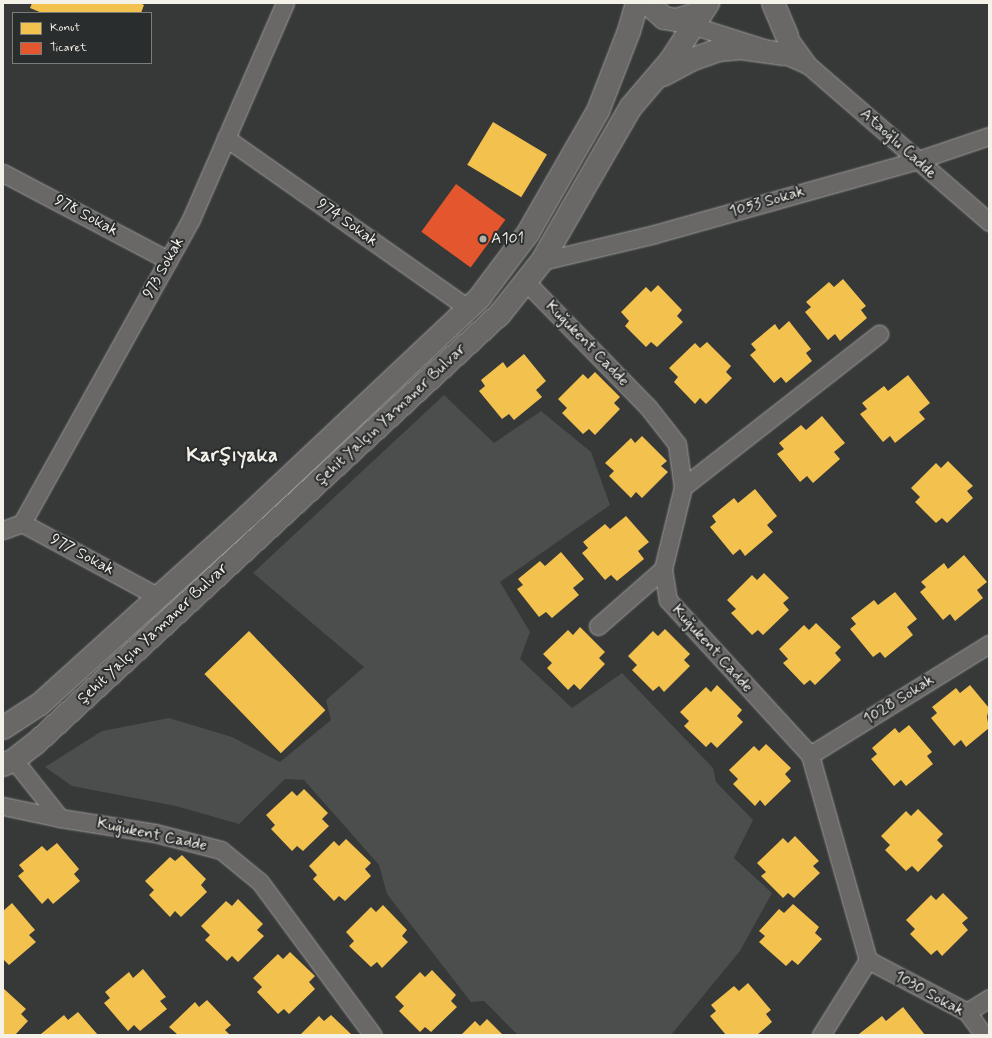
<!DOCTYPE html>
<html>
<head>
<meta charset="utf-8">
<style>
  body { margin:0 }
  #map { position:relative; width:992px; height:1038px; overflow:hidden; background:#373838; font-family:Mynerve,sans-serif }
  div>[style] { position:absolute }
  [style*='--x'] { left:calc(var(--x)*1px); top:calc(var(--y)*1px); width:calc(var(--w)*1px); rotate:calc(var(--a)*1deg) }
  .green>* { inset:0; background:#4b4e4c }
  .homes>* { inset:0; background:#f2c14e; transform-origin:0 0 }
  .shops>* { inset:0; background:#e4572e; transform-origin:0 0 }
  .roads { filter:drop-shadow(0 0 1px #9d9d9b) drop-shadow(0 0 1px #9d9d9b) }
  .street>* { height:17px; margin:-8.5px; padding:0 8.5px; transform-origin:8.5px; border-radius:8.5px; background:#696866 }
  .highway>* { height:22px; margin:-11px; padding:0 11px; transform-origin:11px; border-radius:11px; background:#696866 }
  .dots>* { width:11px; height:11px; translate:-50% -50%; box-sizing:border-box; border:2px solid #2a2d2e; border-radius:50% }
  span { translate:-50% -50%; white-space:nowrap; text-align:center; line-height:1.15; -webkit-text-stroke:4px #2a2d2e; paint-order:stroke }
  .street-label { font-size:16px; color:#f4f1e8 }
  .poi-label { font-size:16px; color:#f4f1e8 }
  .left { translate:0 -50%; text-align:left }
  .district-label { font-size:20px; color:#f4f1e8; font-weight:700 }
  .frame { position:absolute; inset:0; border:4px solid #f4f1e8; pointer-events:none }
  .legend { position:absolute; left:12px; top:12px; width:140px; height:52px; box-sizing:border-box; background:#2a2d2e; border:1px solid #7b7b78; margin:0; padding:5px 7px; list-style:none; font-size:12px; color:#f4f1e8 }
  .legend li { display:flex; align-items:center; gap:8px; height:20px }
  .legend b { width:20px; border:1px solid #7b7b78 }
</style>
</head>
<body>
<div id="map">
  <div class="green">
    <div style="clip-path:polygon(444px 395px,494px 443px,541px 411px,591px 452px,610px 505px,500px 582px,530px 632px,520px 659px,572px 708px,622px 673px,713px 768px,716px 782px,753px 820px,734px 858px,772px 893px,740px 951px,671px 1035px,518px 1035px,484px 1001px,471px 1002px,387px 894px,379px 865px,304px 780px,285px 779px,239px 824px,176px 806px,72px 786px,45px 767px,102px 731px,169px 718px,232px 737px,280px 762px,331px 720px,326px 700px,364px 667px,253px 573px)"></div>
  </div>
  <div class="homes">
    <div style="clip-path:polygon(32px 3px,140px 3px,144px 5px,141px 13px,42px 13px,30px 8px)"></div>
    <div style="left:493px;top:122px;width:63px;height:50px;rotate:31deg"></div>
    <div style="clip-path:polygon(843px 279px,866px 306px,861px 310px,867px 318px,840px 341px,835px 334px,828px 340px,805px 312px,811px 307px,806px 302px,829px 282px,834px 287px)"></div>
    <div style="clip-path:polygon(658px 285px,682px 310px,677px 316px,683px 322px,657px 347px,651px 342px,646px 347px,625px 326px,629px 321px,621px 312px,646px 287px,651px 292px)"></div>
    <div style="clip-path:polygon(789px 321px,811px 349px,806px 353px,812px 361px,786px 383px,781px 377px,774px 383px,750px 355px,756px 350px,751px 344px,775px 324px,779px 330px)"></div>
    <div style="clip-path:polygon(707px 342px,731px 366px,726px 372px,732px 378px,706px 404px,700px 398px,695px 404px,674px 382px,678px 377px,669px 368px,695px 343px,700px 348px)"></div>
    <div style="clip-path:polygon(524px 354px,546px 381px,536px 390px,542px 397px,514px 420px,509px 414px,502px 419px,479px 391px,485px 386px,481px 380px,503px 362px,507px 368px)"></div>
    <div style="clip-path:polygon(595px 372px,620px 397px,614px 403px,620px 409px,595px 435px,589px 429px,583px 434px,562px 413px,567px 408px,558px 399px,583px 374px,588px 379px)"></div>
    <div style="clip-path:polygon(908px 375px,930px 403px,919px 412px,925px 419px,895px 443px,890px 436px,883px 442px,860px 414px,867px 409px,862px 403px,884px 386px,888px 391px)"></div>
    <div style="clip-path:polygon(822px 416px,845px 443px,834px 452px,840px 459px,813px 483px,807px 476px,800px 482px,777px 454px,784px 449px,779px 443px,801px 425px,806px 430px)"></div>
    <div style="clip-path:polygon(642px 436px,667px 461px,661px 466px,668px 472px,642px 498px,636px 492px,631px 498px,609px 476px,614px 471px,605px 463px,631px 438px,635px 443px)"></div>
    <div style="clip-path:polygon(948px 461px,973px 486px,967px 491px,973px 498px,947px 523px,942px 518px,936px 523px,915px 502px,920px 497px,911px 488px,936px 463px,941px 468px)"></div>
    <div style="clip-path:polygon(755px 489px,777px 516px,767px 525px,773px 532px,745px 556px,740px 549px,733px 555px,710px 527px,716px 522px,712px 516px,734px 498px,738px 503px)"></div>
    <div style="clip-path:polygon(626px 516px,649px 542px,638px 551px,644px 559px,617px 581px,611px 575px,605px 580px,582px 553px,588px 548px,583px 542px,605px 524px,610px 529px)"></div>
    <div style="clip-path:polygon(561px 552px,584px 579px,573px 588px,579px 595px,552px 618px,546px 612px,539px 617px,517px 589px,523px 585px,518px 579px,540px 561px,545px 566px)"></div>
    <div style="clip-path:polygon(964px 555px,987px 582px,977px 590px,983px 598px,955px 621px,950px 614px,943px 620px,920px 592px,926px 587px,921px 582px,944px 563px,948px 569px)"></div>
    <div style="clip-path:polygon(764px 573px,789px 598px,783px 603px,789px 610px,763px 635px,758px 630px,752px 635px,731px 613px,736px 609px,727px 600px,752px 575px,757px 580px)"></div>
    <div style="clip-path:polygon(895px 592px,917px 619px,907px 627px,913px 635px,885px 658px,880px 652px,873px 657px,850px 629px,856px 624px,851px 618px,874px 600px,878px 605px)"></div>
    <div style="clip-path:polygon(816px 623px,841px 647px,835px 653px,841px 660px,815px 685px,810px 680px,804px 685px,783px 663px,788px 659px,779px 649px,804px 625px,809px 630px)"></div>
    <div style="clip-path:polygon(580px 627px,605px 652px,599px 658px,605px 664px,580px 690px,574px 684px,568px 690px,547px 668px,552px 663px,543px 654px,568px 630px,573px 635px)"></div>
    <div style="clip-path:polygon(665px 629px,690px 654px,684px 660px,690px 666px,664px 692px,659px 686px,653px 691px,632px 670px,637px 665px,628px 656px,653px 631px,658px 636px)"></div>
    <div style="left:249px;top:631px;width:110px;height:62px;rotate:46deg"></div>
    <div style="clip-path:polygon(717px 685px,742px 710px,737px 716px,743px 722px,717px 748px,711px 742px,706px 747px,684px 726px,689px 721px,680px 712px,706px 687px,711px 692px)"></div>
    <div style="clip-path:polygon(970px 685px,989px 708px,987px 717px,989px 728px,966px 747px,961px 740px,954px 746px,931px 718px,937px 713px,932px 707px,956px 688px,960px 693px)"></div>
    <div style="clip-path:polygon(909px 725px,932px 752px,927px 756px,933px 764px,906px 786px,901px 780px,894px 786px,871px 759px,877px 754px,872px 748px,895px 728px,899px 733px)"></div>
    <div style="clip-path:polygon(766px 744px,791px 768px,785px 774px,791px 781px,765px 806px,760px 800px,755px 806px,733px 784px,738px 779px,729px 770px,754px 746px,759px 751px)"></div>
    <div style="clip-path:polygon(304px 789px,328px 813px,322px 819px,329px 826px,303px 851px,297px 846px,292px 851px,271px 829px,275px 825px,266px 815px,292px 791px,297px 796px)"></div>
    <div style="clip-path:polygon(918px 809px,943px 834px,937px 840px,943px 846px,918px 872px,912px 866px,906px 871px,885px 850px,890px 845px,881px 836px,906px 811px,911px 816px)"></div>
    <div style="clip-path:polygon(795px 836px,819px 861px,813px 866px,820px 873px,794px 898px,788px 893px,783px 898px,761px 876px,766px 872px,757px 863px,783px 838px,788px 843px)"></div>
    <div style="clip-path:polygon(346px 839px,371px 863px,365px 869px,371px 876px,345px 901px,339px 896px,334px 901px,313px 879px,317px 875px,309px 866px,334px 841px,339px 846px)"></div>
    <div style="clip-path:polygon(57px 843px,79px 869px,74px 874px,80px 881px,53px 904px,48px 898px,42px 904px,18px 876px,24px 871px,19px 865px,42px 846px,47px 851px)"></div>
    <div style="clip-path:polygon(182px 855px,206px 879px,201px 885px,207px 892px,181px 917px,175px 911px,170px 917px,149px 895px,154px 890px,145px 881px,170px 857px,175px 861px)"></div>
    <div style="clip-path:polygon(943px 893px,968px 918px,962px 923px,968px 930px,942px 956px,937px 950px,931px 955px,910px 934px,915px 929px,906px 920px,931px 895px,936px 900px)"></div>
    <div style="clip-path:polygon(238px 899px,263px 924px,257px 930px,264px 936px,238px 962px,232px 956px,227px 961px,205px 940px,210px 935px,201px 926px,226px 901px,232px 906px)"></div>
    <div style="clip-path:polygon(12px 903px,35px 930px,29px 935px,36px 942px,9px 965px,3px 959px,3px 911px)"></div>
    <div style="clip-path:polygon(793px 904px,819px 927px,815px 933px,822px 939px,798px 965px,792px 960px,786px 966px,759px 942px,765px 936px,759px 931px,779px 909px,784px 913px)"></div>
    <div style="clip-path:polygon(383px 905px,407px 930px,402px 936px,408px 942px,382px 968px,377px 962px,371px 967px,349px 946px,354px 941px,346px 932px,371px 907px,376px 912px)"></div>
    <div style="clip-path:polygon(290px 952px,315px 976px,309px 982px,315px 989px,289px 1014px,284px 1009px,278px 1014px,257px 992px,262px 987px,253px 978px,278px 954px,283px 959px)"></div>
    <div style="clip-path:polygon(143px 969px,166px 997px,160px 1001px,167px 1009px,140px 1031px,134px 1025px,128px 1031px,104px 1003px,110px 998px,105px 992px,129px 972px,133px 978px)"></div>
    <div style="clip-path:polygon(432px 970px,456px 995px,451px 1001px,457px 1007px,431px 1032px,425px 1027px,420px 1032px,399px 1011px,404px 1006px,395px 997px,420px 972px,425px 977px)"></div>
    <div style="clip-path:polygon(748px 983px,771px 1010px,766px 1014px,772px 1022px,757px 1035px,726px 1035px,710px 1016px,716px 1011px,711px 1005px,734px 986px,739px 991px)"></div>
    <div style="clip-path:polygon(3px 988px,26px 1009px,21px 1014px,28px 1021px,15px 1035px,3px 1035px)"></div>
    <div style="clip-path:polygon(207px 1000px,231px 1025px,225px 1030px,230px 1035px,178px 1035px,169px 1027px,195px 1002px,199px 1007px)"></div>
    <div style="clip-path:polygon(903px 1007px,925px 1035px,859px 1034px,882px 1016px,886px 1021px)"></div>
    <div style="clip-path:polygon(78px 1012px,98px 1035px,41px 1034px,64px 1015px,68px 1020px)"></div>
    <div style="clip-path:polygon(331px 1015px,352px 1035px,300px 1035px,319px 1016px,324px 1021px)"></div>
    <div style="clip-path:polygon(487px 1019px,503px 1035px,461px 1035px,475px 1021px,480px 1026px)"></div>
  </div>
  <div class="shops">
    <div style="left:456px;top:184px;width:61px;height:59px;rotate:36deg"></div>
  </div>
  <div class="roads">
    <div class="street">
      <div style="--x:682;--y:22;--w:106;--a:17.6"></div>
      <div style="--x:783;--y:54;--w:27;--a:24"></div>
      <div style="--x:808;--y:65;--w:48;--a:-125.7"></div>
      <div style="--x:808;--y:65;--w:240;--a:40.9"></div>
      <div style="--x:226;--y:138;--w:296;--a:35.1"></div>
      <div style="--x:3;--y:173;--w:187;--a:27.8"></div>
      <div style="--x:542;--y:261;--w:116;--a:-13.4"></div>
      <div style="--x:655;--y:234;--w:273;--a:-15.7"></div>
      <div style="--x:918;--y:160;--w:75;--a:-18.7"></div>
      <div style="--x:527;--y:283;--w:173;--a:45.7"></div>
      <div style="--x:648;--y:407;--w:47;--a:51.9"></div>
      <div style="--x:677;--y:444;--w:43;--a:82.1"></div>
      <div style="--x:683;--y:487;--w:84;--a:103.7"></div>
      <div style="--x:663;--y:569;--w:31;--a:81"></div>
      <div style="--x:668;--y:600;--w:210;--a:47.5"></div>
      <div style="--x:810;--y:755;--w:213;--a:74.2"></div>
      <div style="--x:868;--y:960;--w:89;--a:122.1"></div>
      <div style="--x:683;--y:487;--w:249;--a:-38"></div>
      <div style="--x:22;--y:523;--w:348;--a:-60.9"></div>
      <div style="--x:191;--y:219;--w:236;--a:-66.5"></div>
      <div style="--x:3;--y:530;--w:20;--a:-20"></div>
      <div style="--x:22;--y:523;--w:156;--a:28.4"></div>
      <div style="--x:598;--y:626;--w:86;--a:-41.2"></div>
      <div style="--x:810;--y:755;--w:211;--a:-31.8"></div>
      <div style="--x:14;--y:760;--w:74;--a:51.6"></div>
      <div style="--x:60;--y:818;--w:96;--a:9"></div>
      <div style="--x:155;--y:833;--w:68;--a:14.4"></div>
      <div style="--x:221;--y:850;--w:50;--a:39.4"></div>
      <div style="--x:260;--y:882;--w:190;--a:53.6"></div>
      <div style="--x:3;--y:806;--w:58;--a:11.9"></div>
      <div style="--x:868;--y:960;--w:112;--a:27.7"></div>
      <div style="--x:967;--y:1012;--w:29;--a:54"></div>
      <div style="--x:967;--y:1012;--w:26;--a:-32"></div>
    </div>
    <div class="highway">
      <div style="--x:647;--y:3;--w:23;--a:41"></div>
      <div style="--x:664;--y:18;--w:12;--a:9"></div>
      <div style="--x:676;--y:20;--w:24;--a:-17"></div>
      <div style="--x:699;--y:13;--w:11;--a:-49"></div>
      <div style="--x:773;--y:3;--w:36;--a:67"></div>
      <div style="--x:663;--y:75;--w:34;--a:-28"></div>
      <div style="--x:693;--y:59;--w:28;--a:-19"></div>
      <div style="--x:719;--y:50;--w:22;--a:-5"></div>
      <div style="--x:741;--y:48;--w:42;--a:8.1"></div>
      <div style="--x:3;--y:728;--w:44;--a:-33"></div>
      <div style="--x:40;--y:704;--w:280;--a:-42.1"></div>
      <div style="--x:248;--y:516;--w:319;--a:-43.3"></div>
      <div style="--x:480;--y:297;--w:80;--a:-53.1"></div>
      <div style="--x:528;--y:233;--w:141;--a:-60.2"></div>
      <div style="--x:598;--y:111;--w:86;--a:-68.8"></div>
      <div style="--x:629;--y:31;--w:29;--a:-74"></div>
      <div style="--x:3;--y:765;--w:12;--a:-24"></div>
      <div style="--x:14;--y:760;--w:28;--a:-38"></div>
      <div style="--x:36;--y:743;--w:632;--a:-42.76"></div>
      <div style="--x:500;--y:314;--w:68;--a:-51.6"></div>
      <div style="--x:542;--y:261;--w:178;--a:-60"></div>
      <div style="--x:631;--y:107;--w:62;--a:-49.6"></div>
      <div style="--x:671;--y:60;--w:68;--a:-57"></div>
    </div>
  </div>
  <div class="dots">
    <div style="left:483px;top:239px;background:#b2b0aa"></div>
  </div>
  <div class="street-label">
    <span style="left:898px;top:144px;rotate:42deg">Ataoğlu Cadde</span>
    <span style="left:767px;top:202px;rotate:-16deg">1053 Sokak</span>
    <span style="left:86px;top:216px;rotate:28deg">978 Sokak</span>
    <span style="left:347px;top:223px;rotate:35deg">974 Sokak</span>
    <span style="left:164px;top:268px;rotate:-61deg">973 Sokak</span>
    <span style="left:587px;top:344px;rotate:46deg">Kuğukent Cadde</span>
    <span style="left:391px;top:415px;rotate:-43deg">Şehit Yalçın Yamaner Bulvar</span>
    <span style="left:82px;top:555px;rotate:28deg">977 Sokak</span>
    <span style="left:153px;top:634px;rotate:-43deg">Şehit Yalçın Yamaner Bulvar</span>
    <span style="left:712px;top:649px;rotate:48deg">Kuğukent Cadde</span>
    <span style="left:899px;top:700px;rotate:-32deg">1028 Sokak</span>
    <span style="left:152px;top:835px;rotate:12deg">Kuğukent Cadde</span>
    <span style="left:929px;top:994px;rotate:29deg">1030 Sokak</span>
  </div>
  <div class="poi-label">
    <span class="left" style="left:491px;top:239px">A101</span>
  </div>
  <div class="district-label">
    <span style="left:232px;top:455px">Karşıyaka</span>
  </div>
  <div class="frame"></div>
  <ul class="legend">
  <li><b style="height:11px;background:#f2c14e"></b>Konut</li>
  <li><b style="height:11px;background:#e4572e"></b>Ticaret</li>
  </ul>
</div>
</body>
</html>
